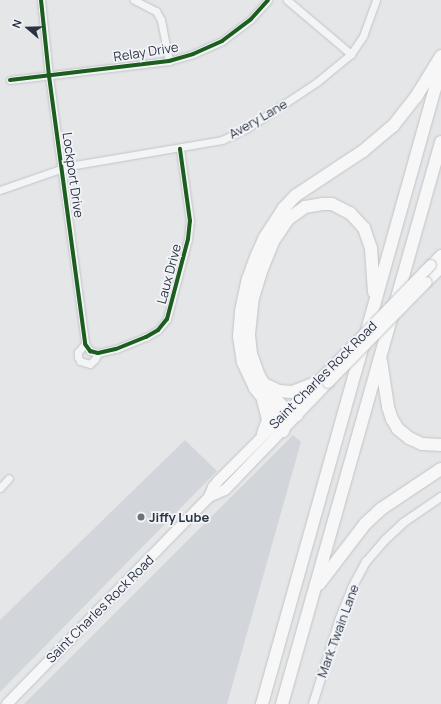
<!DOCTYPE html>
<html>
<head>
<meta charset="utf-8">
<style>
  body { margin:0 }
  #map { position:relative; width:441px; height:704px; overflow:hidden; background:#e4e6e8; font-family:Manrope,sans-serif }
  div>[style] { position:absolute }
  [style*='--x'] { left:calc(var(--x)*1px); top:calc(var(--y)*1px); width:calc(var(--w)*1px); rotate:calc(var(--a)*1deg) }
  .built>* { inset:0; background:#d2d6db }
  .roads { filter:drop-shadow(0 0 1px #c2c4c6) drop-shadow(0 0 1px #c2c4c6) }
  .minor>* { height:7px; margin:-3.5px; padding:0 3.5px; transform-origin:3.5px; border-radius:3.5px; background:#f3f4f6 }
  .tertiary>* { height:8px; margin:-4px; padding:0 4px; transform-origin:4px; border-radius:4px; background:#f3f4f6 }
  .primary>* { height:10px; margin:-5px; padding:0 5px; transform-origin:5px; border-radius:5px; background:#f7f7f7 }
  .motorway>* { height:12px; margin:-6px; padding:0 6px; transform-origin:6px; border-radius:6px; background:#f7f7f7 }
  .bridges { filter:drop-shadow(0 0 1px #c0c3c6) drop-shadow(0 0 1px #c0c3c6) }
  .primary-bridge>* { height:10px; margin:-5px; padding:0 5px; transform-origin:5px; border-radius:5px; background:#f7f7f7 }
  .cycleway>* { height:4px; margin:-2px; padding:0 2px; transform-origin:2px; border-radius:2px; background:#1b5e20 }
  .dots>* { width:11px; height:11px; translate:-50% -50%; box-sizing:border-box; border:2px solid #f2f4f8; border-radius:50% }
  span { translate:-50% -50%; white-space:nowrap; text-align:center; line-height:1.15; -webkit-text-stroke:3.5px #f2f4f8; paint-order:stroke }
  .street-label { font-size:13px; color:#2a3342 }
  .poi-label { font-size:13px; color:#2a3342; font-weight:700 }
  .left { translate:0 -50%; text-align:left }
  .north { position:absolute; left:8px; top:8px; width:40px; height:40px; -webkit-text-stroke:3px #f2f4f8; paint-order:stroke; rotate:290deg; font-size:11px; font-weight:700; line-height:16px; text-align:center; color:#2a3342 }
  .north::after { content:''; display:block; margin:auto; width:14px; height:18px; background:#2a3342; clip-path:polygon(50% 0,100% 100%,50% 72%,0 100%) }
</style>
</head>
<body>
<div id="map">
  <div class="built">
    <div style="clip-path:polygon(293px 435px,301px 442px,227px 704px,24px 704px)"></div>
    <div style="clip-path:polygon(185px 440px,217px 471px,0 692px,0 620px)"></div>
  </div>
  <div class="roads">
    <div class="minor">
      <div style="--x:41;--y:0;--w:76;--a:84"></div>
      <div style="--x:49;--y:76;--w:270;--a:82.3"></div>
      <div style="--x:85;--y:344;--w:9;--a:54"></div>
      <div style="--x:90;--y:351;--w:8;--a:14"></div>
      <div style="--x:98;--y:353;--w:18;--a:-13"></div>
      <div style="--x:116;--y:349;--w:32;--a:-22"></div>
      <div style="--x:146;--y:337;--w:14;--a:-30"></div>
      <div style="--x:158;--y:330;--w:14;--a:-51"></div>
      <div style="--x:167;--y:319;--w:83;--a:-75.3"></div>
      <div style="--x:188;--y:239;--w:18;--a:-84"></div>
      <div style="--x:190;--y:221;--w:73;--a:-97.9"></div>
      <div style="--x:134;--y:0;--w:25;--a:27"></div>
      <div style="--x:156;--y:11;--w:10;--a:61"></div>
      <div style="--x:161;--y:20;--w:42;--a:79"></div>
      <div style="--x:287;--y:0;--w:84;--a:40.2"></div>
      <div style="--x:10;--y:80;--w:160;--a:-6.8"></div>
      <div style="--x:169;--y:61;--w:25;--a:-16"></div>
      <div style="--x:193;--y:54;--w:32;--a:-24"></div>
      <div style="--x:222;--y:41;--w:36;--a:-37"></div>
      <div style="--x:251;--y:19;--w:25;--a:-48"></div>
      <div style="--x:0;--y:190;--w:73;--a:-19.2"></div>
      <div style="--x:69;--y:166;--w:155;--a:-9.6"></div>
      <div style="--x:222;--y:140;--w:26;--a:-25"></div>
      <div style="--x:246;--y:129;--w:85;--a:-33.5"></div>
      <div style="--x:317;--y:82;--w:44;--a:-39.5"></div>
      <div style="--x:351;--y:54;--w:22;--a:-56"></div>
      <div style="--x:363;--y:36;--w:38;--a:-70"></div>
      <div style="--x:85;--y:344;--w:11;--a:131"></div>
      <div style="--x:78;--y:352;--w:5;--a:90"></div>
      <div style="--x:78;--y:357;--w:4;--a:63"></div>
      <div style="--x:80;--y:361;--w:10;--a:17"></div>
      <div style="--x:90;--y:364;--w:7;--a:-45"></div>
      <div style="--x:95;--y:359;--w:7;--a:-63"></div>
      <div style="--x:0;--y:488;--w:13;--a:-48"></div>
    </div>
    <div class="tertiary">
      <div style="--x:313;--y:704;--w:90;--a:-72.6"></div>
      <div style="--x:340;--y:618;--w:32;--a:-68"></div>
      <div style="--x:352;--y:588;--w:30;--a:-62"></div>
      <div style="--x:366;--y:562;--w:29;--a:-49"></div>
      <div style="--x:385;--y:540;--w:25;--a:-43"></div>
      <div style="--x:403;--y:523;--w:46;--a:-34.4"></div>
    </div>
    <div class="primary">
      <div style="--x:431;--y:265;--w:14;--a:-45"></div>
      <div style="--x:427;--y:282;--w:20;--a:-45"></div>
      <div style="--x:209;--y:497;--w:17;--a:-24"></div>
      <div style="--x:225;--y:490;--w:149;--a:-46.1"></div>
      <div style="--x:7;--y:704;--w:289;--a:-45.7"></div>
      <div style="--x:209;--y:497;--w:11;--a:-68"></div>
      <div style="--x:213;--y:487;--w:8;--a:-50"></div>
      <div style="--x:218;--y:481;--w:161;--a:-45"></div>
    </div>
    <div class="motorway">
      <div style="--x:440;--y:268;--w:1;--a:0"></div>
      <div style="--x:381;--y:361;--w:47;--a:81.3"></div>
      <div style="--x:388;--y:407;--w:13;--a:72"></div>
      <div style="--x:392;--y:419;--w:12;--a:59"></div>
      <div style="--x:398;--y:429;--w:14;--a:39"></div>
      <div style="--x:409;--y:438;--w:14;--a:25"></div>
      <div style="--x:422;--y:444;--w:19;--a:3"></div>
      <div style="--x:266;--y:385;--w:14;--a:25"></div>
      <div style="--x:279;--y:391;--w:13;--a:4"></div>
      <div style="--x:292;--y:392;--w:25;--a:-21"></div>
      <div style="--x:263;--y:400;--w:21;--a:76"></div>
      <div style="--x:268;--y:420;--w:15;--a:110"></div>
      <div style="--x:297;--y:415;--w:9;--a:162"></div>
      <div style="--x:288;--y:418;--w:6;--a:-162"></div>
      <div style="--x:282;--y:416;--w:26;--a:-137"></div>
      <div style="--x:263;--y:398;--w:13;--a:-129"></div>
      <div style="--x:255;--y:388;--w:29;--a:-115"></div>
      <div style="--x:243;--y:362;--w:26;--a:-99"></div>
      <div style="--x:239;--y:336;--w:25;--a:-85"></div>
      <div style="--x:241;--y:311;--w:33;--a:-78"></div>
      <div style="--x:248;--y:279;--w:23;--a:-70"></div>
      <div style="--x:256;--y:257;--w:22;--a:-66"></div>
      <div style="--x:265;--y:237;--w:35;--a:-57"></div>
      <div style="--x:284;--y:208;--w:16;--a:-47"></div>
      <div style="--x:295;--y:196;--w:82;--a:-33.5"></div>
      <div style="--x:363;--y:151;--w:39;--a:-40"></div>
      <div style="--x:393;--y:126;--w:37;--a:-52"></div>
      <div style="--x:416;--y:97;--w:48;--a:-58.6"></div>
      <div style="--x:283;--y:431;--w:14;--a:-69"></div>
      <div style="--x:288;--y:418;--w:7;--a:-98"></div>
      <div style="--x:287;--y:411;--w:26;--a:-133"></div>
      <div style="--x:269;--y:392;--w:19;--a:-122"></div>
      <div style="--x:259;--y:376;--w:23;--a:-110"></div>
      <div style="--x:251;--y:354;--w:20;--a:-96"></div>
      <div style="--x:249;--y:334;--w:36;--a:-84"></div>
      <div style="--x:253;--y:298;--w:30;--a:-73"></div>
      <div style="--x:262;--y:269;--w:31;--a:-68"></div>
      <div style="--x:274;--y:240;--w:25;--a:-56"></div>
      <div style="--x:288;--y:219;--w:21;--a:-35"></div>
      <div style="--x:305;--y:207;--w:17;--a:-10"></div>
      <div style="--x:322;--y:204;--w:10;--a:0"></div>
      <div style="--x:332;--y:204;--w:20;--a:27"></div>
      <div style="--x:350;--y:213;--w:21;--a:47"></div>
      <div style="--x:364;--y:228;--w:21;--a:71"></div>
      <div style="--x:371;--y:248;--w:44;--a:86.1"></div>
      <div style="--x:319;--y:584;--w:76;--a:-52.5"></div>
      <div style="--x:365;--y:524;--w:22;--a:-43"></div>
      <div style="--x:381;--y:509;--w:72;--a:-33.7"></div>
      <div style="--x:262;--y:704;--w:662;--a:-74.3"></div>
      <div style="--x:282;--y:704;--w:584;--a:-74.2"></div>
    </div>
  </div>
  <div class="bridges">
    <div class="primary-bridge">
      <div style="--x:332;--y:367;--w:142;--a:-45.9"></div>
      <div style="--x:328;--y:383;--w:141;--a:-45.6"></div>
    </div>
  </div>
  <div class="cycleway">
    <div style="--x:41;--y:0;--w:76;--a:84"></div>
    <div style="--x:49;--y:76;--w:270;--a:82.3"></div>
    <div style="--x:85;--y:344;--w:9;--a:54"></div>
    <div style="--x:90;--y:351;--w:8;--a:14"></div>
    <div style="--x:98;--y:353;--w:18;--a:-13"></div>
    <div style="--x:116;--y:349;--w:32;--a:-22"></div>
    <div style="--x:146;--y:337;--w:14;--a:-30"></div>
    <div style="--x:158;--y:330;--w:14;--a:-51"></div>
    <div style="--x:167;--y:319;--w:83;--a:-75.3"></div>
    <div style="--x:188;--y:239;--w:18;--a:-84"></div>
    <div style="--x:190;--y:221;--w:73;--a:-97.9"></div>
    <div style="--x:10;--y:80;--w:160;--a:-6.8"></div>
    <div style="--x:169;--y:61;--w:25;--a:-16"></div>
    <div style="--x:193;--y:54;--w:32;--a:-24"></div>
    <div style="--x:222;--y:41;--w:36;--a:-37"></div>
    <div style="--x:251;--y:19;--w:25;--a:-48"></div>
  </div>
  <div class="dots">
    <div style="left:141px;top:517px;background:#6b727c"></div>
  </div>
  <div class="street-label">
    <span style="left:146px;top:52px;rotate:-9deg">Relay Drive</span>
    <span style="left:258px;top:119px;rotate:-30deg">Avery Lane</span>
    <span style="left:73px;top:175px;rotate:82deg">Lockport Drive</span>
    <span style="left:169px;top:274px;rotate:-75deg">Laux Drive</span>
    <span style="left:323px;top:375px;rotate:-45deg">Saint Charles Rock Road</span>
    <span style="left:100px;top:609px;rotate:-45deg">Saint Charles Rock Road</span>
    <span style="left:338px;top:631px;rotate:-70deg">Mark Twain Lane</span>
  </div>
  <div class="poi-label">
    <span class="left" style="left:149px;top:517px">Jiffy Lube</span>
  </div>
  <div class="north">N</div>
</div>
</body>
</html>
